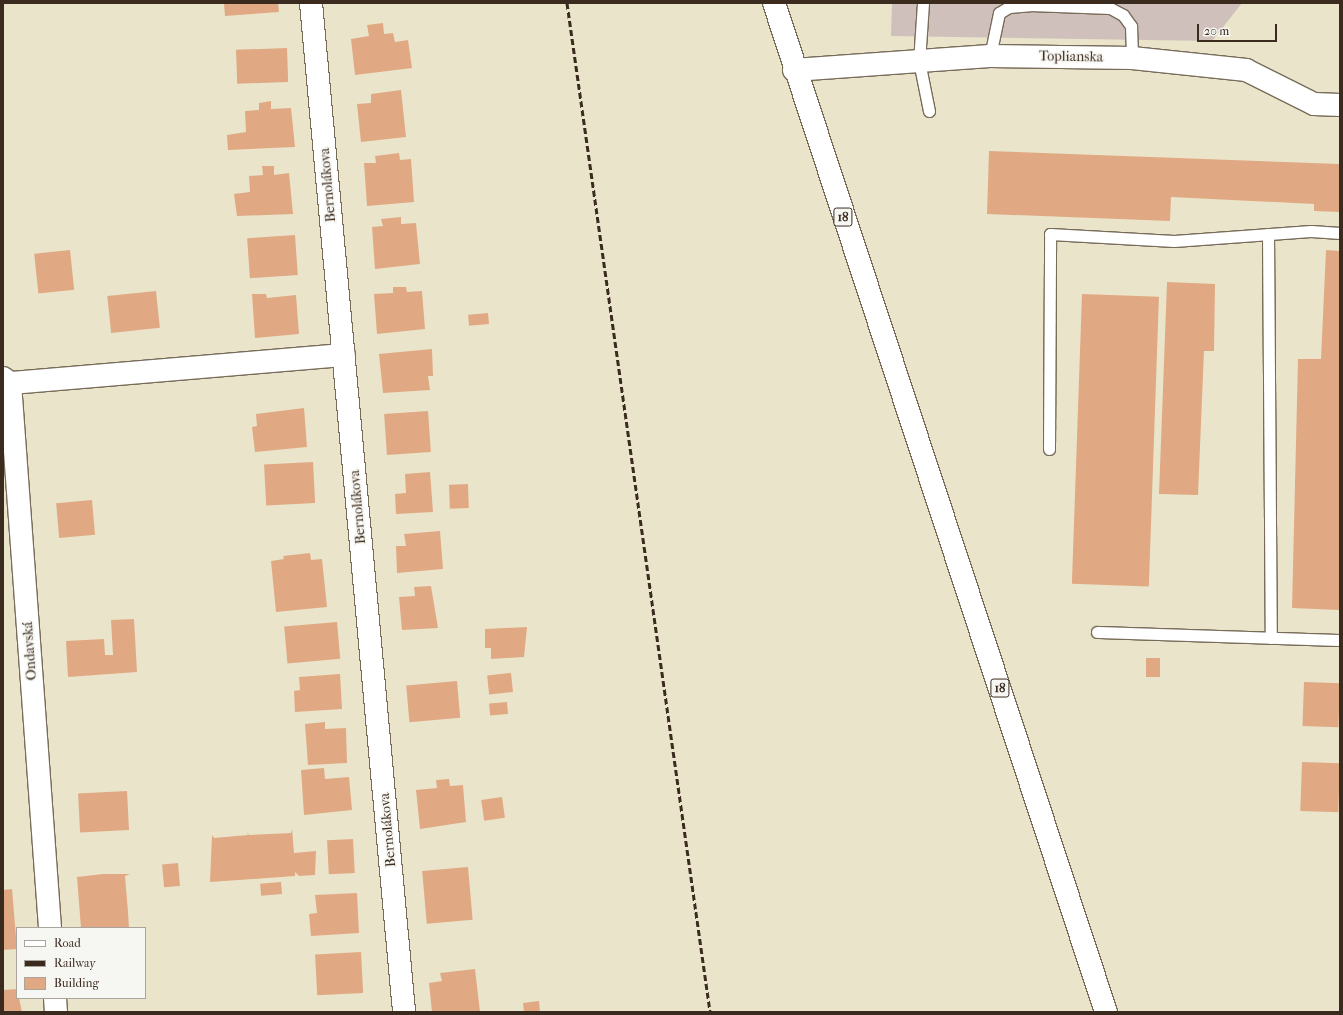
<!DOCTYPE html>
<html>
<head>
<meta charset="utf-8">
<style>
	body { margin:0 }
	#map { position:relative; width:1343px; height:1015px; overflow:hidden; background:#eae5ca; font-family:"IM FELL French Canon",serif }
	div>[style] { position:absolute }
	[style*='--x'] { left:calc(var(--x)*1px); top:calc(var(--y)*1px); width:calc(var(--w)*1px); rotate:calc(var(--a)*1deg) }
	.industrial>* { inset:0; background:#cfc0bb }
	.building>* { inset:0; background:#e0a984; transform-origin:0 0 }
	.roads { filter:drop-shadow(1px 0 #786b5a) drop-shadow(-1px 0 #786b5a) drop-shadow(0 1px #786b5a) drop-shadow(0 -1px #786b5a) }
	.service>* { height:11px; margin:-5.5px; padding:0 5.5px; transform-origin:5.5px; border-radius:5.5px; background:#fff }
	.minor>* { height:22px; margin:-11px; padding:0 11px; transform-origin:11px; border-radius:11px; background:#fff }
	.primary>* { height:22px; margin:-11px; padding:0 11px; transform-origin:11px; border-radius:11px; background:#fff }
	.rail>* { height:3px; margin-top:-1.5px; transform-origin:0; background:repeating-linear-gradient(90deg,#3b2a1e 0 6px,transparent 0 9px) }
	span { translate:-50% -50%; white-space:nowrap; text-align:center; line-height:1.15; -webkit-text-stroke:3.5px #f6f6f2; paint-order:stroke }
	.shield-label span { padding:1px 3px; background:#f6f6f2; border:1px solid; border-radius:3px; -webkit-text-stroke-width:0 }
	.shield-label { font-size:13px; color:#3b2a1e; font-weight:700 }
	.street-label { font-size:14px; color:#3b2a1e }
	.frame { position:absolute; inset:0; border:4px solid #3b2a1e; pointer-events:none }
	.legend { position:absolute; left:16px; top:927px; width:130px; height:72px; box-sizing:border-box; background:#f6f6f2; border:1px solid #aba49d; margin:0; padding:5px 7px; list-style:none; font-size:12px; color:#3b2a1e }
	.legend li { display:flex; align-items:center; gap:8px; height:20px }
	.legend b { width:20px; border:1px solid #aba49d }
	.scale { position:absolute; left:1197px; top:24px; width:80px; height:18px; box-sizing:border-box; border:2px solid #3b2a1e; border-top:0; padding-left:5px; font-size:12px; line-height:14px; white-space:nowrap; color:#3b2a1e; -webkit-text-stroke:3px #f6f6f2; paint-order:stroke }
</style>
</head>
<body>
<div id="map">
	<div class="industrial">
		<i style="clip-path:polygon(892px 3px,1242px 3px,1212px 41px,891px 36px)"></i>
	</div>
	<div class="building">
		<i style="clip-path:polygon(224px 3px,278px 3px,279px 12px,225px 16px)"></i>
		<i style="clip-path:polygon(383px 23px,384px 34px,393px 33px,395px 42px,408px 40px,412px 68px,355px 75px,351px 39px,369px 36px,367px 25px)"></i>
		<i style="left:287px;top:48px;width:34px;height:51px;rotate:88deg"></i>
		<i style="clip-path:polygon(401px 90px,406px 137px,361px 142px,357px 104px,371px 103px,371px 94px)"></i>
		<i style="clip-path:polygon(271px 101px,271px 109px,291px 108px,295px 147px,228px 150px,227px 135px,246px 132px,245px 111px,259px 110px,259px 103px)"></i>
		<i style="clip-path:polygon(989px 151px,1340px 164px,1340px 212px,1314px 211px,1314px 204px,1171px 197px,1170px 221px,987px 214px)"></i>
		<i style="clip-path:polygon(399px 153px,400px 160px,411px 159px,414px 202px,367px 206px,364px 163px,376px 163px,375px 156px)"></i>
		<i style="clip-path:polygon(262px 166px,274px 166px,274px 175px,289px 173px,293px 214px,237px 216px,234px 194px,250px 192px,249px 176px,263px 175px)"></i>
		<i style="clip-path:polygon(401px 217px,401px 224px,416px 223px,420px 264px,375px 269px,372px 227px,383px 226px,381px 219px)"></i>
		<i style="left:295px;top:235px;width:40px;height:48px;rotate:86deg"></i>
		<i style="left:70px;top:250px;width:40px;height:36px;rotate:84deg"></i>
		<i style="clip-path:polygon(1326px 250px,1340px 251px,1340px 610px,1292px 608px,1298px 359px,1321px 359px)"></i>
		<i style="clip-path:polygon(1167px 282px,1215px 284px,1214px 351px,1204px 351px,1198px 495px,1159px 494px)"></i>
		<i style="clip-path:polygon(393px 287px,406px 287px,407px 292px,422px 291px,425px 329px,377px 334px,374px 294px,393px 293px)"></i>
		<i style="left:156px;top:291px;width:37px;height:49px;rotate:84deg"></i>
		<i style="clip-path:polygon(252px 294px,266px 294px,267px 298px,296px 295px,299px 334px,255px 338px)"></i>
		<i style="left:1082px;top:294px;width:77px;height:290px;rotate:2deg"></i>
		<i style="left:488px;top:313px;width:11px;height:20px;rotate:85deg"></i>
		<i style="clip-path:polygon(432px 349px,433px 376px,428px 376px,430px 390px,383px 393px,379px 354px)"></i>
		<i style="clip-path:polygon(304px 408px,307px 447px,255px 452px,252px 427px,257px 426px,256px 414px)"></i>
		<i style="left:428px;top:411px;width:41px;height:44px;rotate:86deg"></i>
		<i style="left:313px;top:462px;width:41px;height:49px;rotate:87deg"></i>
		<i style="clip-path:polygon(430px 472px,433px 512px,396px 514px,395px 494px,406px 493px,405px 474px)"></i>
		<i style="left:468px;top:484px;width:24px;height:19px;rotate:88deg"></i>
		<i style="left:92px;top:500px;width:35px;height:36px;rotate:85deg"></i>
		<i style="clip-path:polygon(440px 531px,443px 569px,397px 573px,396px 546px,406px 546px,404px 534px)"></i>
		<i style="clip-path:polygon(310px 553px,311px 560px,322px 559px,327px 607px,276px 612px,271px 561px,284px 559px,283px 556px)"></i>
		<i style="clip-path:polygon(431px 586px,438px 628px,402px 630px,399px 597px,415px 596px,414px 587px)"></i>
		<i style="clip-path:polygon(134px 619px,137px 672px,68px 677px,66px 641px,104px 639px,105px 655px,113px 655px,111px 620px)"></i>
		<i style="left:337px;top:622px;width:37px;height:53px;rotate:85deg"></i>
		<i style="clip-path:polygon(527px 627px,524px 657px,491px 659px,491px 648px,485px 648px,485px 629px)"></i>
		<i style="left:1146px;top:658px;width:14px;height:19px"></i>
		<i style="left:511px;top:673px;width:19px;height:24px;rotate:84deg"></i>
		<i style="clip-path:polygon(340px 674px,342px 709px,295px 712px,294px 691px,300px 690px,299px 677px)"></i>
		<i style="left:457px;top:681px;width:37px;height:51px;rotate:85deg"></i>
		<i style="left:1304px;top:682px;width:36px;height:44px;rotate:2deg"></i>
		<i style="left:507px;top:702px;width:12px;height:18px;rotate:85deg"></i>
		<i style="clip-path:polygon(325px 722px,325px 729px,346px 728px,347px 763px,308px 765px,305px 724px)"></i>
		<i style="left:1302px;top:762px;width:38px;height:49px;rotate:2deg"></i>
		<i style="clip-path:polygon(324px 768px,325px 779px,349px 777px,352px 810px,304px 815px,301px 770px)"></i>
		<i style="clip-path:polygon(449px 779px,450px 786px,463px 785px,466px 822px,420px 829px,416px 790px,437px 788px,436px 780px)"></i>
		<i style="left:127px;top:791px;width:39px;height:49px;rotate:87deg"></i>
		<i style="left:502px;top:797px;width:21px;height:21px;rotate:82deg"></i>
		<i style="clip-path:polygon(292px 829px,294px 853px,316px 851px,315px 875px,299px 876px,295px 872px,295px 876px,210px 882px,212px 835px,214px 838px,248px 835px,247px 832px,249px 835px,291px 833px)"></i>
		<i style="left:353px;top:839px;width:34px;height:26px;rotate:87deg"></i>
		<i style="left:178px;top:863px;width:23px;height:16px;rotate:85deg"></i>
		<i style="left:468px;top:867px;width:53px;height:46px;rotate:85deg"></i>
		<i style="clip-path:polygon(103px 874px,130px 874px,125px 876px,128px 912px,132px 911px,128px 912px,129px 928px,81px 928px,77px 877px)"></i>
		<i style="left:281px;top:882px;width:12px;height:21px;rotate:85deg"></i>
		<i style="clip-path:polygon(12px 889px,17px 949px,3px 950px,3px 890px)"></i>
		<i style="clip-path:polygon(357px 893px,359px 933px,311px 936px,309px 914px,317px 913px,315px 895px)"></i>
		<i style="left:361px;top:952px;width:41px;height:46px;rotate:87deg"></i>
		<i style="clip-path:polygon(475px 969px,480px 1012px,432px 1012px,429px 983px,442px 981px,440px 973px)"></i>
		<i style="clip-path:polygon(17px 989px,22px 1012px,3px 1012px,3px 990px)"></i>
		<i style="clip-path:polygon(539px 1001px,540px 1012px,524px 1012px,523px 1003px)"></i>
	</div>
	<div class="roads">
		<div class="service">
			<i style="--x:923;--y:3;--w:58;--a:93.9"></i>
			<i style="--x:919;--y:61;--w:51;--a:78.7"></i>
			<i style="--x:990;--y:56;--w:44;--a:-78.2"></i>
			<i style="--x:999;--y:13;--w:12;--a:-31"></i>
			<i style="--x:1009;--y:7;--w:21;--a:-5"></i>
			<i style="--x:1030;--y:5;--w:80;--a:2.1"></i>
			<i style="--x:1110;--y:8;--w:15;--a:28"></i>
			<i style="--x:1123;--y:15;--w:14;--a:54"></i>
			<i style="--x:1131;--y:26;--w:32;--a:88"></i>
			<i style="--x:1268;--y:234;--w:404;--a:89.6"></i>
			<i style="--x:1049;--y:449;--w:215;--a:-89.7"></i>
			<i style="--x:1050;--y:234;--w:124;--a:3.2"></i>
			<i style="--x:1174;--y:241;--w:137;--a:-4.2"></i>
			<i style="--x:1311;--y:231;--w:29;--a:4"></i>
			<i style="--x:1097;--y:632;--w:243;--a:1.9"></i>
		</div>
		<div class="minor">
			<i style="--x:311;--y:3;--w:1013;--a:84.73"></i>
			<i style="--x:794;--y:70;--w:196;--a:-4.1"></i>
			<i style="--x:990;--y:56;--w:142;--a:0.8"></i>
			<i style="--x:1132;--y:58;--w:115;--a:6"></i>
			<i style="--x:1246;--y:70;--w:76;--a:26.6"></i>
			<i style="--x:1314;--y:104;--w:26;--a:2"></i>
			<i style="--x:3;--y:378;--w:9;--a:36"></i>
			<i style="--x:10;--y:383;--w:546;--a:85.8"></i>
			<i style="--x:10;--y:383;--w:335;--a:-4.8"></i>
			<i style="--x:55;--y:998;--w:14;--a:86"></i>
		</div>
		<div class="primary">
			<i style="--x:774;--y:3;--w:1062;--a:71.79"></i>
		</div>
	</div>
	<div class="rail">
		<i style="--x:567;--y:3;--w:1019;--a:81.93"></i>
	</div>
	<div class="shield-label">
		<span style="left:843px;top:217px">18</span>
		<span style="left:1000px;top:688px">18</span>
	</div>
	<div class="street-label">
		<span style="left:1071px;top:57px;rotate:1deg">Toplianska</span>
		<span style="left:328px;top:185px;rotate:-95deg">Bernolákova</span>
		<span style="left:358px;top:507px;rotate:-95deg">Bernolákova</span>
		<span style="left:30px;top:651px;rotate:-94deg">Ondavská</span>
		<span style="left:388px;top:830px;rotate:-95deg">Bernolákova</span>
	</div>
	<div class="frame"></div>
	<ul class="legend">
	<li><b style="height:5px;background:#fff"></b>Road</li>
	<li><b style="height:5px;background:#3b2a1e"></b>Railway</li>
	<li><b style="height:11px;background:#e0a984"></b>Building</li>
	</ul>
	<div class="scale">20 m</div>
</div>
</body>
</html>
